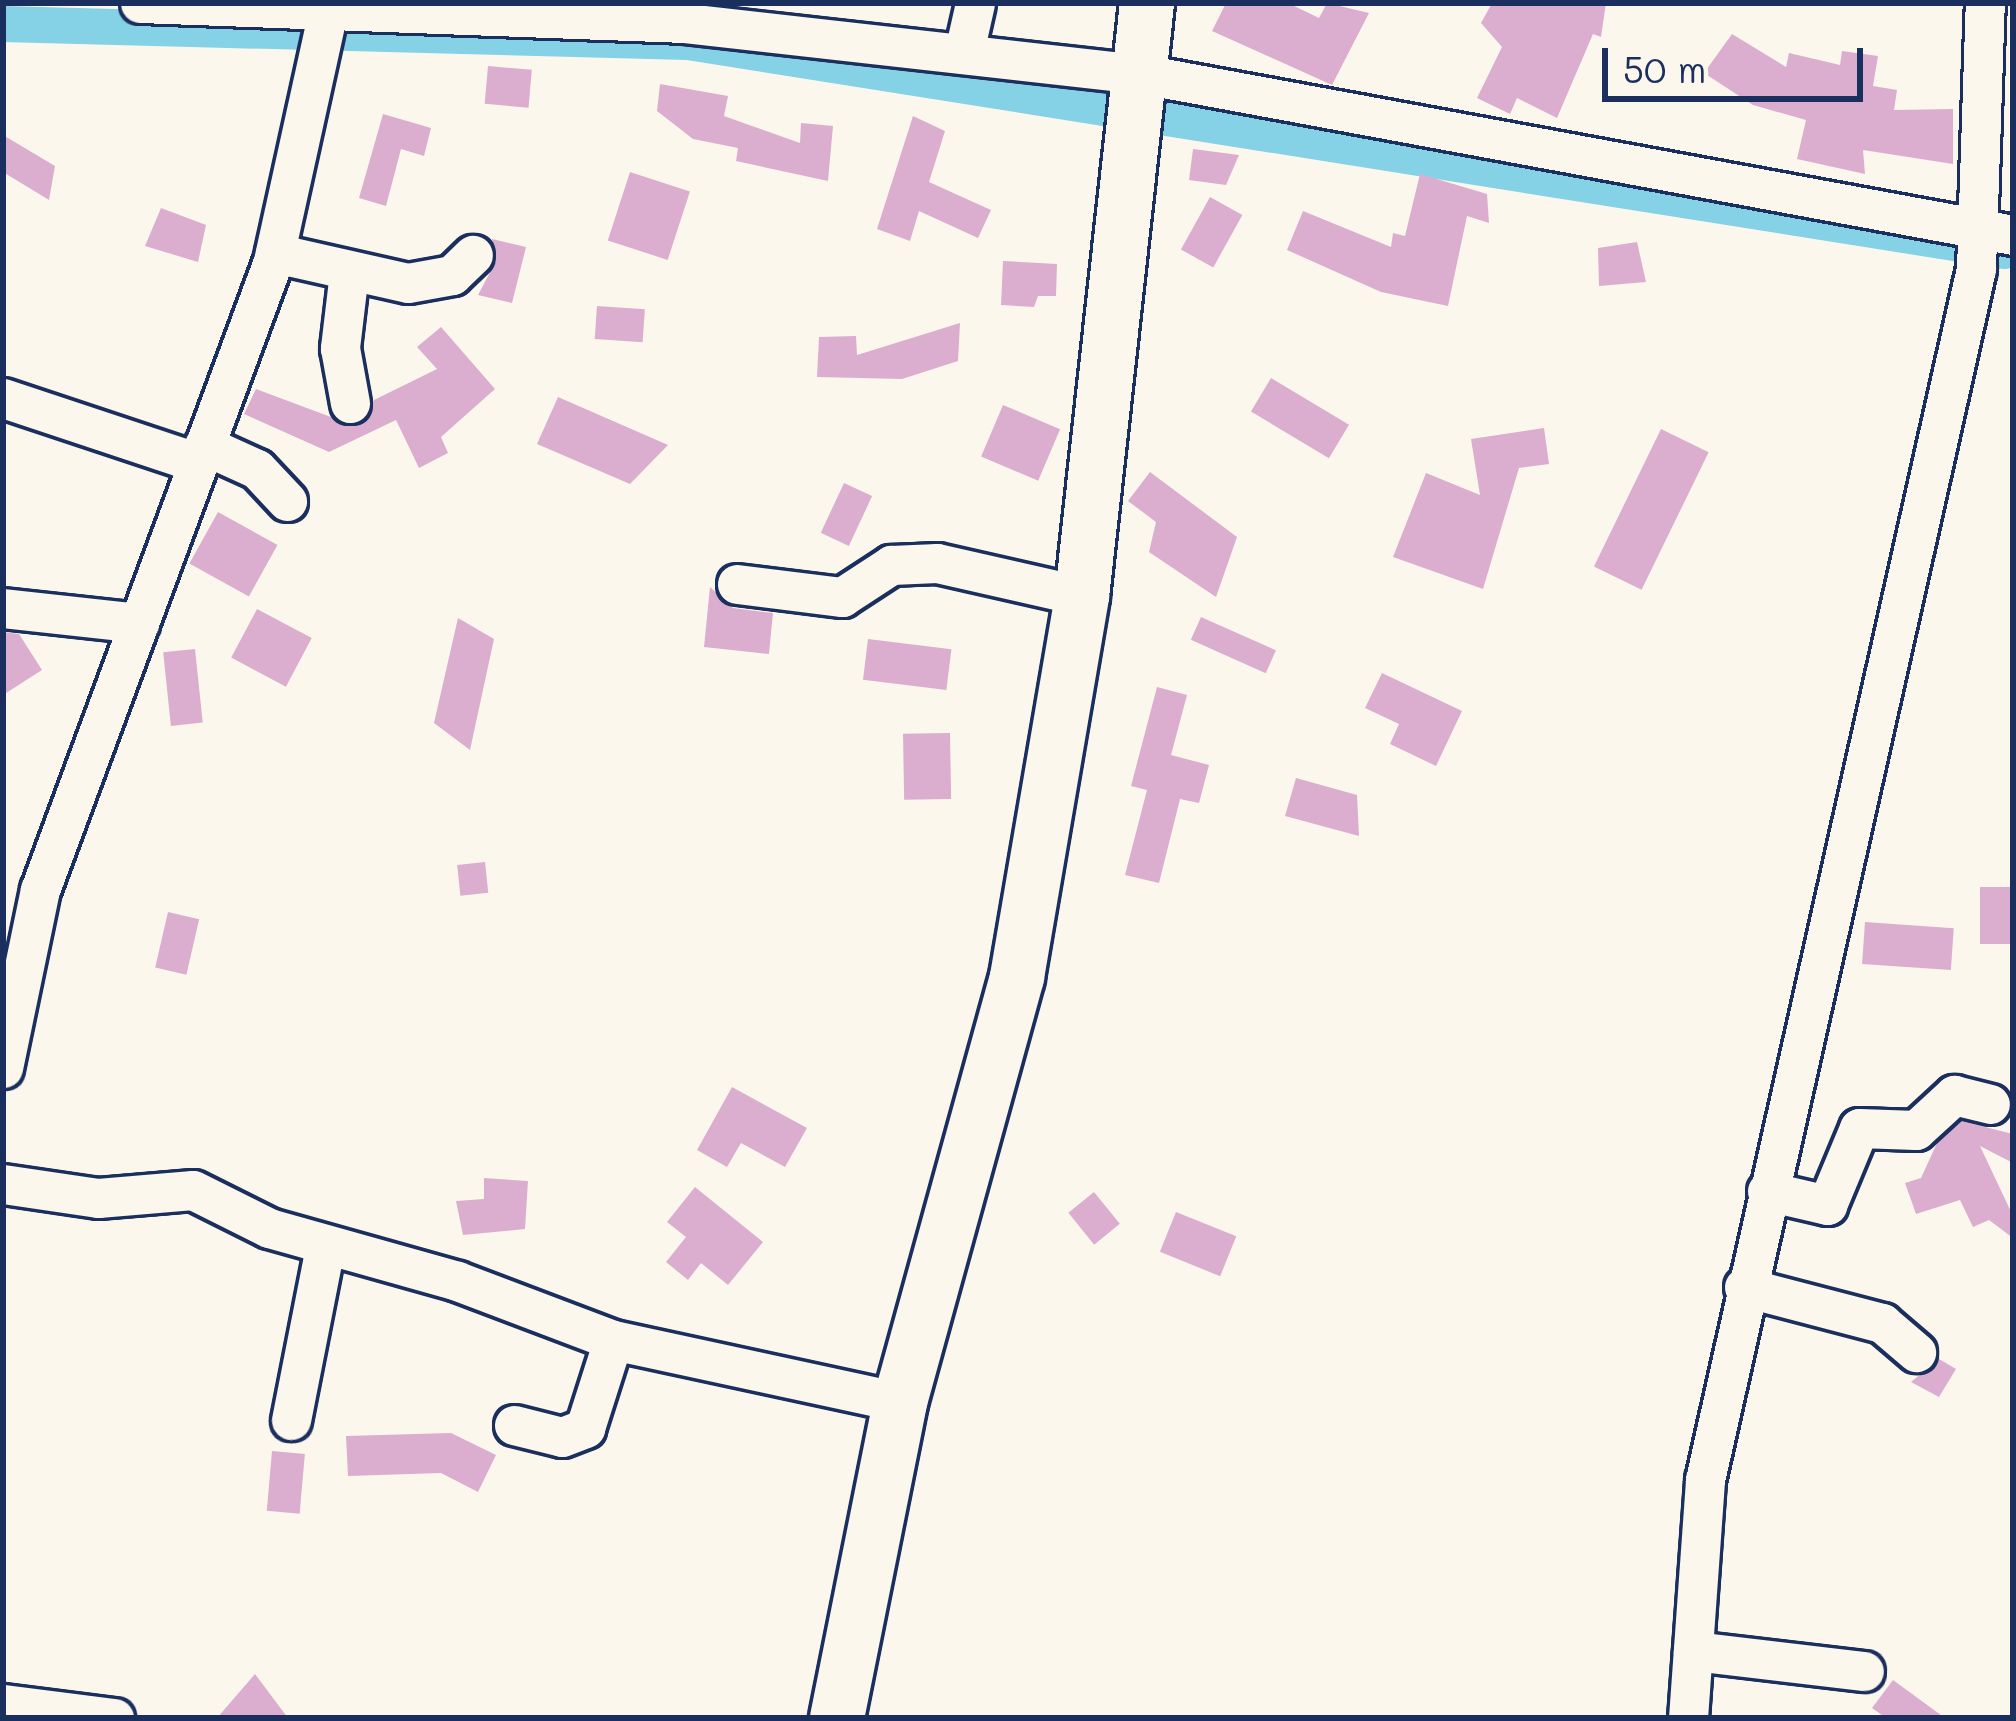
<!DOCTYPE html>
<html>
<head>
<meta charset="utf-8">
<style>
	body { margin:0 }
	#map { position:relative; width:2016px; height:1721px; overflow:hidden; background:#fbf7ec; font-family:Mali,sans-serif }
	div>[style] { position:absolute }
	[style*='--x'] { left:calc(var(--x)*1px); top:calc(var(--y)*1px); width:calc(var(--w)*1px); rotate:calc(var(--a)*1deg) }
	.canal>* { height:36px; margin:-18px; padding:0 18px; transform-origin:18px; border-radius:18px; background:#85d1e5 }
	.building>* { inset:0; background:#dbaed0; transform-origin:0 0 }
	.roads { filter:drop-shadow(3px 0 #1b2f5e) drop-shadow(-3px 0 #1b2f5e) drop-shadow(0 3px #1b2f5e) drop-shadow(0 -3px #1b2f5e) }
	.street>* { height:39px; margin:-19.5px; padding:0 19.5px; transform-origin:19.5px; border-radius:19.5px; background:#fbf7ec }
	.secondary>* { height:54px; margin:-27px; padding:0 27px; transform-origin:27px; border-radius:27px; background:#fbf7ec }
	span { translate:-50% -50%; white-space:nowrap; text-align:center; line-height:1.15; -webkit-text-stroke:12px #fbf7ec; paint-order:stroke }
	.frame { position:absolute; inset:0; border:6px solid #1b2f5e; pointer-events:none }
	.scale { position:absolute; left:1602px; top:48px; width:261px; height:54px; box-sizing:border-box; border:6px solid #1b2f5e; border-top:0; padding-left:15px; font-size:36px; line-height:42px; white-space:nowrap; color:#1b2f5e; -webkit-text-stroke:9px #fbf7ec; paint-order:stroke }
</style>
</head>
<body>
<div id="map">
	<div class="canal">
		<i style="--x:3;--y:24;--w:685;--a:1.51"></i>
		<i style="--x:688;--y:42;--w:1333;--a:9.02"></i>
	</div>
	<div class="building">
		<i style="clip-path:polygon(1226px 3px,1288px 3px,1319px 18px,1327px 3px,1369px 13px,1332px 85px,1212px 31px)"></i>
		<i style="clip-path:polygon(1492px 3px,1606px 3px,1601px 37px,1593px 34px,1557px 118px,1517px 98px,1510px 114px,1477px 98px,1502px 47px,1481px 23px)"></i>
		<i style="clip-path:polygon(1732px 34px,1786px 67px,1789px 53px,1840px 65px,1842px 51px,1878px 56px,1873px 86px,1897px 90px,1894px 110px,1953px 109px,1953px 164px,1863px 150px,1865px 174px,1797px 159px,1806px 120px,1753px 105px,1704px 73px)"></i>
		<i style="left:488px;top:66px;width:44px;height:38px;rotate:5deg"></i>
		<i style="clip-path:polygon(660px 84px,728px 96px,724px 116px,800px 143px,801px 123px,833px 126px,828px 181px,736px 161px,738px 148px,693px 139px,657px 111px)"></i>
		<i style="clip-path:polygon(383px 114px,431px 128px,424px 156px,401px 149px,386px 206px,359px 198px)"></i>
		<i style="clip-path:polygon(913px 116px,945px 131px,929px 182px,991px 210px,978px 238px,919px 211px,910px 241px,877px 229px)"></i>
		<i style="clip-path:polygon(3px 135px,55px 166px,49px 200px,3px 172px)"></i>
		<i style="clip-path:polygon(1193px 149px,1239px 155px,1226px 185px,1189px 180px)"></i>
		<i style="left:630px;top:172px;width:63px;height:72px;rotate:18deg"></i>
		<i style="clip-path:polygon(1420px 174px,1487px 194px,1489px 223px,1467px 216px,1448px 306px,1381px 292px,1287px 250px,1303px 211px,1391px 247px,1393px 233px,1405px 236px)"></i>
		<i style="left:1210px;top:197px;width:37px;height:60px;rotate:29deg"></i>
		<i style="clip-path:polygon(161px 208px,206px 225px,198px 262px,145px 246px)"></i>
		<i style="clip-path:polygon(492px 239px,526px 247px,512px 303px,478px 295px,496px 261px)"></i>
		<i style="clip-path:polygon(1637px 242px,1646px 282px,1599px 286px,1598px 248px)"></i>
		<i style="clip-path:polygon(1003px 261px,1057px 264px,1056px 296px,1038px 296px,1034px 307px,1001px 305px)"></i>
		<i style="left:597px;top:306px;width:48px;height:33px;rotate:4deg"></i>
		<i style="clip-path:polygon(960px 323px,958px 361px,902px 379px,817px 377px,819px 337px,856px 336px,857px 355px)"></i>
		<i style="clip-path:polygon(441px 327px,495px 389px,441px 437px,448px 453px,419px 468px,396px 420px,329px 452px,244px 414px,256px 389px,355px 426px,374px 400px,437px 369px,417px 347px)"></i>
		<i style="left:1271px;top:378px;width:91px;height:39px;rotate:31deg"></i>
		<i style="clip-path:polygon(558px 397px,668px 445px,630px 484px,537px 444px)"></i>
		<i style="left:1003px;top:405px;width:62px;height:56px;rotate:23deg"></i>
		<i style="clip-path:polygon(1544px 428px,1549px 464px,1519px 468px,1483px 589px,1393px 557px,1426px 473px,1480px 495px,1471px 439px)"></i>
		<i style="left:1661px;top:429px;width:53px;height:153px;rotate:26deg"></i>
		<i style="clip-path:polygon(1150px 472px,1237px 537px,1216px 597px,1149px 552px,1156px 522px,1128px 501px)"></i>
		<i style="left:844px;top:483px;width:31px;height:55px;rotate:25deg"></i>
		<i style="left:218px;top:512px;width:68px;height:59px;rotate:29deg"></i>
		<i style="clip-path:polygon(710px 587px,733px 608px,773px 613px,769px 654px,704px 647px)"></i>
		<i style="left:257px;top:609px;width:62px;height:55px;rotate:28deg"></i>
		<i style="left:1201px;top:617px;width:82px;height:25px;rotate:24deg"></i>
		<i style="clip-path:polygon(458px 618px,494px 639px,470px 750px,434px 723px)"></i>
		<i style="clip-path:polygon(3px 632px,19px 634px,42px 670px,3px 695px)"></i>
		<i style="left:868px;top:639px;width:84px;height:41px;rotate:7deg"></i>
		<i style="left:195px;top:649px;width:74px;height:32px;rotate:84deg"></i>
		<i style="clip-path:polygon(1382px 673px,1462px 711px,1436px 766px,1390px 744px,1399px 724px,1365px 708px)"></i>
		<i style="clip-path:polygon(1157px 687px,1187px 695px,1171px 755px,1209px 765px,1199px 803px,1180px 799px,1159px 883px,1125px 875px,1147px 790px,1131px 786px)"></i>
		<i style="left:950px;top:733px;width:66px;height:47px;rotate:89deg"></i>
		<i style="clip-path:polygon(1296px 778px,1357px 795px,1359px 836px,1285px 816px)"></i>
		<i style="left:485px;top:862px;width:31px;height:28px;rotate:84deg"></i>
		<i style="left:2013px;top:887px;width:57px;height:33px;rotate:90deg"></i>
		<i style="left:168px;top:912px;width:32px;height:57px;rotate:13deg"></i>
		<i style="left:1865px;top:922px;width:89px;height:42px;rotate:4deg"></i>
		<i style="clip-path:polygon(732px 1087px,807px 1128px,785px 1167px,741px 1143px,727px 1167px,697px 1150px)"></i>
		<i style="clip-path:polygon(1961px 1121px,2013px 1134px,2013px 1163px,1980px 1146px,2013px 1216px,2013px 1238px,1989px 1220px,1973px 1227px,1960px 1200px,1916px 1214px,1905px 1183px,1921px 1178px,1937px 1143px)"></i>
		<i style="clip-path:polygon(484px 1178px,528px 1181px,525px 1229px,463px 1235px,456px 1201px,484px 1199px)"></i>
		<i style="clip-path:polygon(695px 1187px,763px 1242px,728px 1285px,701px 1263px,688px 1280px,666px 1262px,686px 1237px,667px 1222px)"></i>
		<i style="left:1094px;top:1192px;width:41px;height:33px;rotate:51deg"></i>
		<i style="left:1176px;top:1212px;width:65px;height:43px;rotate:22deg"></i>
		<i style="clip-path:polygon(1939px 1359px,1956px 1369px,1939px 1397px,1911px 1382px)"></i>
		<i style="clip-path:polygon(451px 1433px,496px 1455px,478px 1492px,441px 1473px,348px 1476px,346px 1436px)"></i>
		<i style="left:272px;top:1451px;width:33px;height:60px;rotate:5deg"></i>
		<i style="clip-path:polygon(255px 1674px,288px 1718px,217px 1718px)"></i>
		<i style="clip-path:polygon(1893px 1680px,1945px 1718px,1886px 1718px,1872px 1708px)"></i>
	</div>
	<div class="roads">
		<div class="street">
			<i style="--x:140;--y:3;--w:545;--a:2.1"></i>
			<i style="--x:685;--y:23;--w:460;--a:6.4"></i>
			<i style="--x:1142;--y:74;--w:886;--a:10.47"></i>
			<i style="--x:964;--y:52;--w:50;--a:-77.3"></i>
			<i style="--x:275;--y:253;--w:136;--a:12.7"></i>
			<i style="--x:408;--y:283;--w:45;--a:-10.3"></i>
			<i style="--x:452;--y:275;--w:29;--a:-44"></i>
			<i style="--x:349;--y:272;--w:77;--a:96.8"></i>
			<i style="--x:340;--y:348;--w:56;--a:79.7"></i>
			<i style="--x:3;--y:398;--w:206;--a:18.4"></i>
			<i style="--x:204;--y:445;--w:58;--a:24.4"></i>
			<i style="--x:257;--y:469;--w:44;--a:46.8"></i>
			<i style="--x:737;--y:584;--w:106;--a:7.1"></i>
			<i style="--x:842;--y:597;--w:59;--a:-33.1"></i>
			<i style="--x:891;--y:565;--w:46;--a:-2.5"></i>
			<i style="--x:937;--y:563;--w:149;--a:12.8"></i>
			<i style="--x:3;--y:608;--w:137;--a:6.3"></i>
			<i style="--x:3;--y:1068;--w:182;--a:-78.3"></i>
			<i style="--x:40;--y:890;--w:671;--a:-69.67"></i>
			<i style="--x:273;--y:261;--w:257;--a:-77.6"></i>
			<i style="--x:3;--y:1184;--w:96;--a:8.4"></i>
			<i style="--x:98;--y:1198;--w:95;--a:-4.8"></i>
			<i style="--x:193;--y:1190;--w:85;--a:26.6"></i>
			<i style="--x:269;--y:1228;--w:195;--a:15.7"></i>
			<i style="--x:457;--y:1281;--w:167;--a:20.7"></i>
			<i style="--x:613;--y:1340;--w:294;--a:12.2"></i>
			<i style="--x:1767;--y:1191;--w:62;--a:13.1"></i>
			<i style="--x:1827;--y:1205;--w:83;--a:-67.4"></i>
			<i style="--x:1859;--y:1128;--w:57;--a:2"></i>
			<i style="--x:1916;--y:1130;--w:52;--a:-42.6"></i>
			<i style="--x:1954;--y:1095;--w:37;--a:14"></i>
			<i style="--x:1744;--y:1287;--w:143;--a:14.6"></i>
			<i style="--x:1882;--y:1323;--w:45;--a:40.5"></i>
			<i style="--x:291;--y:1420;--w:176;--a:-78.9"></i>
			<i style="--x:514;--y:1425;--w:49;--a:14"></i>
			<i style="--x:562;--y:1437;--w:25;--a:-21"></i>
			<i style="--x:585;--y:1428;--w:92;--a:-72.3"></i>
			<i style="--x:1693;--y:1651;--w:172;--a:6.7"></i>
			<i style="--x:3;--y:1704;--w:112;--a:7.2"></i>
			<i style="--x:1688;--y:1718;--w:239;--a:-85.9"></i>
			<i style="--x:1705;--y:1480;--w:1241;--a:-77.39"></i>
			<i style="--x:1976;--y:269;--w:266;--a:-88.1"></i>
		</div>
		<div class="secondary">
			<i style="--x:837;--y:1718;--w:322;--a:-78.7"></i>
			<i style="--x:900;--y:1402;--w:441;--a:-74.6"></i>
			<i style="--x:1017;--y:977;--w:387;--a:-80.3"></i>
			<i style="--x:1082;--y:596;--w:597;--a:-83.74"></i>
		</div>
	</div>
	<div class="frame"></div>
	<div class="scale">50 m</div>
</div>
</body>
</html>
